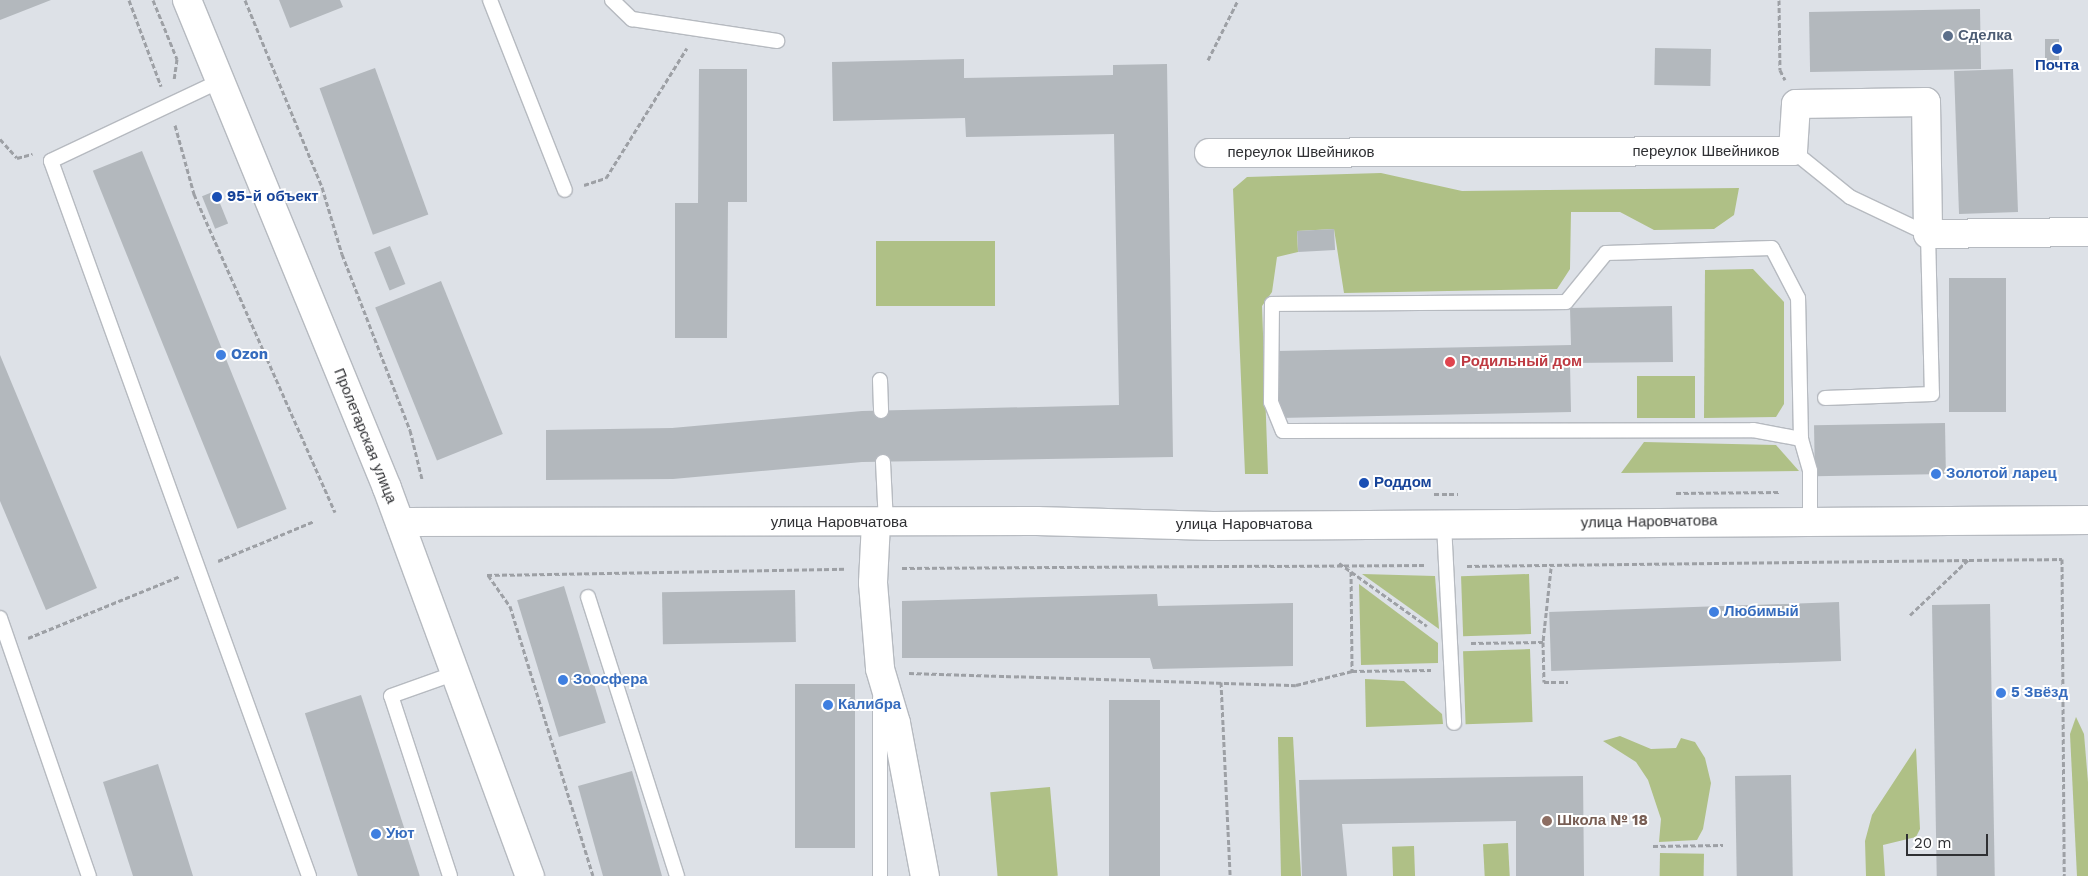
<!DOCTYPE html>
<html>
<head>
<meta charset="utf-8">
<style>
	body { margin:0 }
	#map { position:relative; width:2088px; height:876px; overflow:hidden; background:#dde1e7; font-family:"Work Sans",sans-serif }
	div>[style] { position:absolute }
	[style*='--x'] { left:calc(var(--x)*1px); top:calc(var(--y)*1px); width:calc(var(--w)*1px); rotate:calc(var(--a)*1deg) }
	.green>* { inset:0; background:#afc086; transform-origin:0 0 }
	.building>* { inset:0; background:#b3b8bd; transform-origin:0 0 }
	.path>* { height:3px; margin-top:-1.5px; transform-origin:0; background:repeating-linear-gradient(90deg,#9da0a5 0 5px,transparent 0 7.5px) }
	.roads { filter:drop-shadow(1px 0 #b6bac0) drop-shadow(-1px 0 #b6bac0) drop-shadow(0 1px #b6bac0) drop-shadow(0 -1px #b6bac0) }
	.service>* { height:14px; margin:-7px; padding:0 7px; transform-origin:7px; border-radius:7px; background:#fff }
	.minor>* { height:28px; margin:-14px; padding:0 14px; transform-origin:14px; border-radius:14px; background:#fff }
	.tertiary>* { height:28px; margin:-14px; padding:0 14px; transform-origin:14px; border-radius:14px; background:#fff }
	.dots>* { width:14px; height:14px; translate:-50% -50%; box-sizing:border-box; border:2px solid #fff; border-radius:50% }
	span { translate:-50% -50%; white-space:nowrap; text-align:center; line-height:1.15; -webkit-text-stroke:4px #fff; paint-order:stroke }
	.service-label { font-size:15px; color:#4e5e75; font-weight:700 }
	.left { translate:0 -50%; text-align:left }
	.transit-label { font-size:15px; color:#164399; font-weight:700 }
	.street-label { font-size:15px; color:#2f3033 }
	.shop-label { font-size:15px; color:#366cbe; font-weight:700 }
	.health-label { font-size:15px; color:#be3a42; font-weight:700 }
	.education-label { font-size:15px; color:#785e54; font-weight:700 }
	.scale { position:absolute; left:1906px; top:834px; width:82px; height:22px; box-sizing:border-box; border:2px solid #2f3033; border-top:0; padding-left:6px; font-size:15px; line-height:18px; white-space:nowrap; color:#2f3033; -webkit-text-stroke:4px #fff; paint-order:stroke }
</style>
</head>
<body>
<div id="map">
	<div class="green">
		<i style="clip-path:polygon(1381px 173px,1462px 191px,1739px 188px,1734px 215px,1714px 229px,1654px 230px,1620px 212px,1571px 212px,1570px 269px,1557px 289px,1344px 293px,1334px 229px,1297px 231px,1298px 252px,1277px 257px,1272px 292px,1262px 306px,1268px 474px,1245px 474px,1233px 189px,1247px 177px)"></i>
		<i style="left:876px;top:241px;width:119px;height:65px"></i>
		<i style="clip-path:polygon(1753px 269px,1784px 302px,1784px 404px,1776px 417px,1704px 418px,1705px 270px)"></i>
		<i style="left:1637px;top:376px;width:58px;height:42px"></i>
		<i style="clip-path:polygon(1644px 442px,1776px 445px,1799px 471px,1621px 473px)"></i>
		<i style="clip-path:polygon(1362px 574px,1435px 576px,1439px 629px)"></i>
		<i style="left:1529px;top:574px;width:60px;height:68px;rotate:88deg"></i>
		<i style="clip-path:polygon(1359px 584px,1438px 643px,1438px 663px,1361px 665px)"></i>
		<i style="left:1530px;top:649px;width:73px;height:67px;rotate:88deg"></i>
		<i style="clip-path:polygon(1365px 679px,1404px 681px,1442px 714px,1443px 724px,1366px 727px)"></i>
		<i style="clip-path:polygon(2076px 717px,2084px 734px,2088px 782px,2088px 876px,2077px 876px,2070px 734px)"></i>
		<i style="clip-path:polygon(1620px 736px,1651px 749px,1676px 748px,1681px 738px,1695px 742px,1705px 758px,1711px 783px,1703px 829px,1697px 840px,1659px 842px,1661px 819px,1648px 780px,1636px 762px,1603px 741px)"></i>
		<i style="clip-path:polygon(1278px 737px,1293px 737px,1301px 876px,1281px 876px)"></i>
		<i style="clip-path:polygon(1916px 748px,1920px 829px,1916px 837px,1883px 845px,1885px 876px,1866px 876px,1865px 841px,1872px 815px)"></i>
		<i style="left:1050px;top:787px;width:89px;height:60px;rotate:85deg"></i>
		<i style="left:1508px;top:843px;width:33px;height:25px;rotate:87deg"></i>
		<i style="left:1414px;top:846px;width:30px;height:22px;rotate:88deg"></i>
		<i style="left:1660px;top:853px;width:44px;height:23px;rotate:1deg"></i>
	</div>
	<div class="building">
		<i style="clip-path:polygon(0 0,51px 0,0 20px)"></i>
		<i style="clip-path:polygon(279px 0,340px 0,343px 7px,290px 28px)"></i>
		<i style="left:1980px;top:9px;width:60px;height:171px;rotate:89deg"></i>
		<i style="left:2045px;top:39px;width:14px;height:28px"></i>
		<i style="left:1655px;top:48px;width:56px;height:37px;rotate:1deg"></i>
		<i style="clip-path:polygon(964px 59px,964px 78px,1113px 75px,1113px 65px,1167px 64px,1173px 457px,862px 462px,673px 479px,546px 480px,546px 430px,672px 428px,862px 411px,1119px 405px,1114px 134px,966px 137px,965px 118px,833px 121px,832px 62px)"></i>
		<i style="left:375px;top:68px;width:156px;height:59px;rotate:70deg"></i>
		<i style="clip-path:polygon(699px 69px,747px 69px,747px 202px,728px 202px,727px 338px,675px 338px,675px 203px,698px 203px)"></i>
		<i style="left:2013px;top:69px;width:143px;height:59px;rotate:88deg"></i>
		<i style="left:142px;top:151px;width:386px;height:53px;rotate:68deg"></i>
		<i style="left:215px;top:191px;width:35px;height:14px;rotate:68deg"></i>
		<i style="left:1334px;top:229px;width:21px;height:37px;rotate:87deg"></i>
		<i style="left:390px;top:246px;width:41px;height:17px;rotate:68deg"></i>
		<i style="left:2006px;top:278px;width:134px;height:57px;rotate:90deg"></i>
		<i style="left:441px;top:281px;width:165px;height:71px;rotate:68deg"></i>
		<i style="clip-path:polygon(1672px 306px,1673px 362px,1570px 363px,1571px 412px,1279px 418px,1277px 351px,1571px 345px,1570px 308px)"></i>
		<i style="clip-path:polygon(0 355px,97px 588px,46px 610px,0 501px)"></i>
		<i style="left:1945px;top:423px;width:51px;height:131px;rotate:89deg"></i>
		<i style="left:564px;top:586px;width:143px;height:49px;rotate:73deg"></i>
		<i style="left:795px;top:590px;width:52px;height:133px;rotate:89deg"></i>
		<i style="clip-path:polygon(1157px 594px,1158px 606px,1293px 603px,1293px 666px,1153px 669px,1150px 658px,902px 658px,902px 601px)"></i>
		<i style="left:1839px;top:602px;width:59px;height:290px;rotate:88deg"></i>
		<i style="left:1990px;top:604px;width:272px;height:58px;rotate:89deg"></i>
		<i style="left:795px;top:684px;width:60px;height:164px"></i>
		<i style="left:361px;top:695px;width:190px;height:59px;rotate:72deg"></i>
		<i style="left:1109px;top:700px;width:51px;height:176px"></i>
		<i style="clip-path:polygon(158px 764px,193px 876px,133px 876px,103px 782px)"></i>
		<i style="clip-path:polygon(632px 771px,662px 876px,603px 876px,578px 786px)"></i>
		<i style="left:1791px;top:775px;width:101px;height:56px;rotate:89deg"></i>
		<i style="clip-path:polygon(1583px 776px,1584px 876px,1516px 876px,1516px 821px,1342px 824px,1347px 876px,1302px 876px,1299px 780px)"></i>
	</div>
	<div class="path">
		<i style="--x:129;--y:0;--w:92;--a:69.6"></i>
		<i style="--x:153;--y:0;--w:64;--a:67.9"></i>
		<i style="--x:177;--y:59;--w:21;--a:98"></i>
		<i style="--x:245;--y:0;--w:202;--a:67.6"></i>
		<i style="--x:322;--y:187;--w:70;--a:73.4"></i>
		<i style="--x:342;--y:254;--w:189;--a:68.9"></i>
		<i style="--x:410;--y:430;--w:50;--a:76.2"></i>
		<i style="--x:1779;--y:0;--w:70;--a:89.2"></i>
		<i style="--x:1780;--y:70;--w:11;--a:63"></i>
		<i style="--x:1208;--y:60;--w:67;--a:-63.4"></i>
		<i style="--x:175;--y:125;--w:72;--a:74.6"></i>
		<i style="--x:194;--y:194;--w:348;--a:66.1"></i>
		<i style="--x:0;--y:139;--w:25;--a:48"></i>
		<i style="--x:17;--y:158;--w:16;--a:-15"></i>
		<i style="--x:584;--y:185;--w:23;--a:-18"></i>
		<i style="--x:606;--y:178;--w:153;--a:-58.1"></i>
		<i style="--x:1676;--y:493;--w:104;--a:-0.6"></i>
		<i style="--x:1434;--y:494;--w:24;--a:0"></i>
		<i style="--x:218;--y:561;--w:104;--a:-22.6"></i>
		<i style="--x:1339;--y:563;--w:108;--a:35.6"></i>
		<i style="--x:1467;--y:566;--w:595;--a:-0.67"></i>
		<i style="--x:2062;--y:559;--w:317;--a:89.6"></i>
		<i style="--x:902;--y:568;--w:524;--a:-0.33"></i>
		<i style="--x:1551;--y:568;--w:74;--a:96.2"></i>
		<i style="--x:1543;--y:642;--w:40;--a:88.6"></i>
		<i style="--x:1544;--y:682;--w:24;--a:0"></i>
		<i style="--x:1351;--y:571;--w:100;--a:89.4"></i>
		<i style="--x:1352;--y:671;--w:79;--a:-0.7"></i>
		<i style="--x:487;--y:575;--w:359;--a:-1"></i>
		<i style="--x:488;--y:575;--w:38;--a:55"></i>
		<i style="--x:510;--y:606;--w:282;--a:72.9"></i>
		<i style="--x:1910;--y:615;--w:80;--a:-43.5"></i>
		<i style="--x:28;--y:638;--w:164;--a:-22.2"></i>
		<i style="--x:1471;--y:643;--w:72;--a:-0.8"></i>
		<i style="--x:909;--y:673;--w:387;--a:1.8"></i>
		<i style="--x:1296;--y:685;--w:58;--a:-14"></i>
		<i style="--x:1221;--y:682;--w:194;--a:87.3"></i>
		<i style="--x:1653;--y:846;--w:70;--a:-0.8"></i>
	</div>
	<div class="roads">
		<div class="service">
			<i style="--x:490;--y:0;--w:204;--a:68.5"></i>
			<i style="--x:612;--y:0;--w:28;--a:44"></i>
			<i style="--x:632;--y:19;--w:147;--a:8.6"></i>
			<i style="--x:220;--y:81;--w:187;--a:154.7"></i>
			<i style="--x:51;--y:161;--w:760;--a:70.16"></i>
			<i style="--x:1793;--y:151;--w:73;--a:38.9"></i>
			<i style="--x:1850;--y:197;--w:86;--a:25.4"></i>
			<i style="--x:1928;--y:234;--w:160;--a:88.6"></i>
			<i style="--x:1932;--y:394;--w:107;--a:177.9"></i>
			<i style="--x:880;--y:380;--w:31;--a:88"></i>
			<i style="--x:1801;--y:439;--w:141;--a:-91.2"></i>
			<i style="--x:1798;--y:298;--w:56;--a:-117.5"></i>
			<i style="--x:1772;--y:248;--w:166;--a:178.3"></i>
			<i style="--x:1606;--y:253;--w:63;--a:129.2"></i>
			<i style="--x:1566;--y:302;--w:294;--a:179.6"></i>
			<i style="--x:1272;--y:304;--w:98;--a:90.6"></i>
			<i style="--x:1271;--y:402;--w:31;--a:68"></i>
			<i style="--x:1283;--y:431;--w:470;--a:-0.1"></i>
			<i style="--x:1753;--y:430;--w:49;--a:10.6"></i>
			<i style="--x:1801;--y:439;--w:33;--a:74"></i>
			<i style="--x:1810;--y:471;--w:47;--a:90"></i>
			<i style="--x:883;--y:462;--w:61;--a:87.2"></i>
			<i style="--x:1444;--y:524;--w:199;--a:87.1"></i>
			<i style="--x:588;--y:597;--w:293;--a:72.3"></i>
			<i style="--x:0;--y:618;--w:273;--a:71"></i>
			<i style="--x:880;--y:698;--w:178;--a:90"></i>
			<i style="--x:450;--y:876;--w:189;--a:-108.1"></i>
			<i style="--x:391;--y:696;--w:69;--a:-19.5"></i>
		</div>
		<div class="minor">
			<i style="--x:1209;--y:153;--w:584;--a:-0.2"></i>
			<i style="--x:1793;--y:151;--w:47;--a:-86.3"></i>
			<i style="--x:1796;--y:104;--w:130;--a:-0.9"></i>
			<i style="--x:1926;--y:102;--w:132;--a:89.1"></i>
			<i style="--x:1928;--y:234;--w:160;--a:-0.7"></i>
			<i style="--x:400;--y:522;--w:637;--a:-0.09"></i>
			<i style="--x:1037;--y:521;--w:176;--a:1.6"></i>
			<i style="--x:1213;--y:526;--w:875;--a:-0.39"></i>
			<i style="--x:876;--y:523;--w:60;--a:92.9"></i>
			<i style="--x:873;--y:583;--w:86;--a:85.3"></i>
			<i style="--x:880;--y:669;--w:56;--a:73.5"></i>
			<i style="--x:896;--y:723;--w:156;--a:79.3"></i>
		</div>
		<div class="tertiary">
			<i style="--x:187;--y:0;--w:527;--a:67.71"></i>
			<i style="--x:387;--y:488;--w:414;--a:69.8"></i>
		</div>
	</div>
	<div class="dots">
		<i style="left:1948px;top:36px;background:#5c6f8a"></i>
		<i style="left:2057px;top:49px;background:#1a4fb4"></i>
		<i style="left:217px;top:197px;background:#1a4fb4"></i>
		<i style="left:221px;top:355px;background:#3f7fe0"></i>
		<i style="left:1450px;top:362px;background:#e0444e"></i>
		<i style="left:1936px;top:474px;background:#3f7fe0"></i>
		<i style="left:1364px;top:483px;background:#1a4fb4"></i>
		<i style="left:1714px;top:612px;background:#3f7fe0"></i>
		<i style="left:563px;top:680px;background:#3f7fe0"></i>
		<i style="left:2001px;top:693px;background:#3f7fe0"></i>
		<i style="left:828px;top:705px;background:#3f7fe0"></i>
		<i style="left:1547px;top:821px;background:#8d6e63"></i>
		<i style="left:376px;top:834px;background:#3f7fe0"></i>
	</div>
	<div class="service-label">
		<span class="left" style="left:1958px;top:36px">Сделка</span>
	</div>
	<div class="transit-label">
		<span style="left:2057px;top:66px">Почта</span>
		<span class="left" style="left:227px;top:197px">95-й объект</span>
		<span class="left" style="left:1374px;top:483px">Роддом</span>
	</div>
	<div class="street-label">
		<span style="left:1706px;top:152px">переулок Швейников</span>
		<span style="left:1301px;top:153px">переулок Швейников</span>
		<span style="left:365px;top:436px;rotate:68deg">Пролетарская улица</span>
		<span style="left:1649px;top:522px;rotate:-1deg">улица Наровчатова</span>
		<span style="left:839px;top:523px">улица Наровчатова</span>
		<span style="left:1244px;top:525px">улица Наровчатова</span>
	</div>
	<div class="shop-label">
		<span class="left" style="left:231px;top:355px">Ozon</span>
		<span class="left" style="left:1946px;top:474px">Золотой ларец</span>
		<span class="left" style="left:1724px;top:612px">Любимый</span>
		<span class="left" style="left:573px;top:680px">Зоосфера</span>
		<span class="left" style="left:2011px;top:693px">5 Звёзд</span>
		<span class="left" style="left:838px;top:705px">Калибра</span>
		<span class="left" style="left:386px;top:834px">Уют</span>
	</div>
	<div class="health-label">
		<span class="left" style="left:1461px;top:362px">Родильный дом</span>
	</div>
	<div class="education-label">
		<span class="left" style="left:1557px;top:821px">Школа № 18</span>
	</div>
	<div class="scale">20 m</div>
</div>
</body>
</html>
